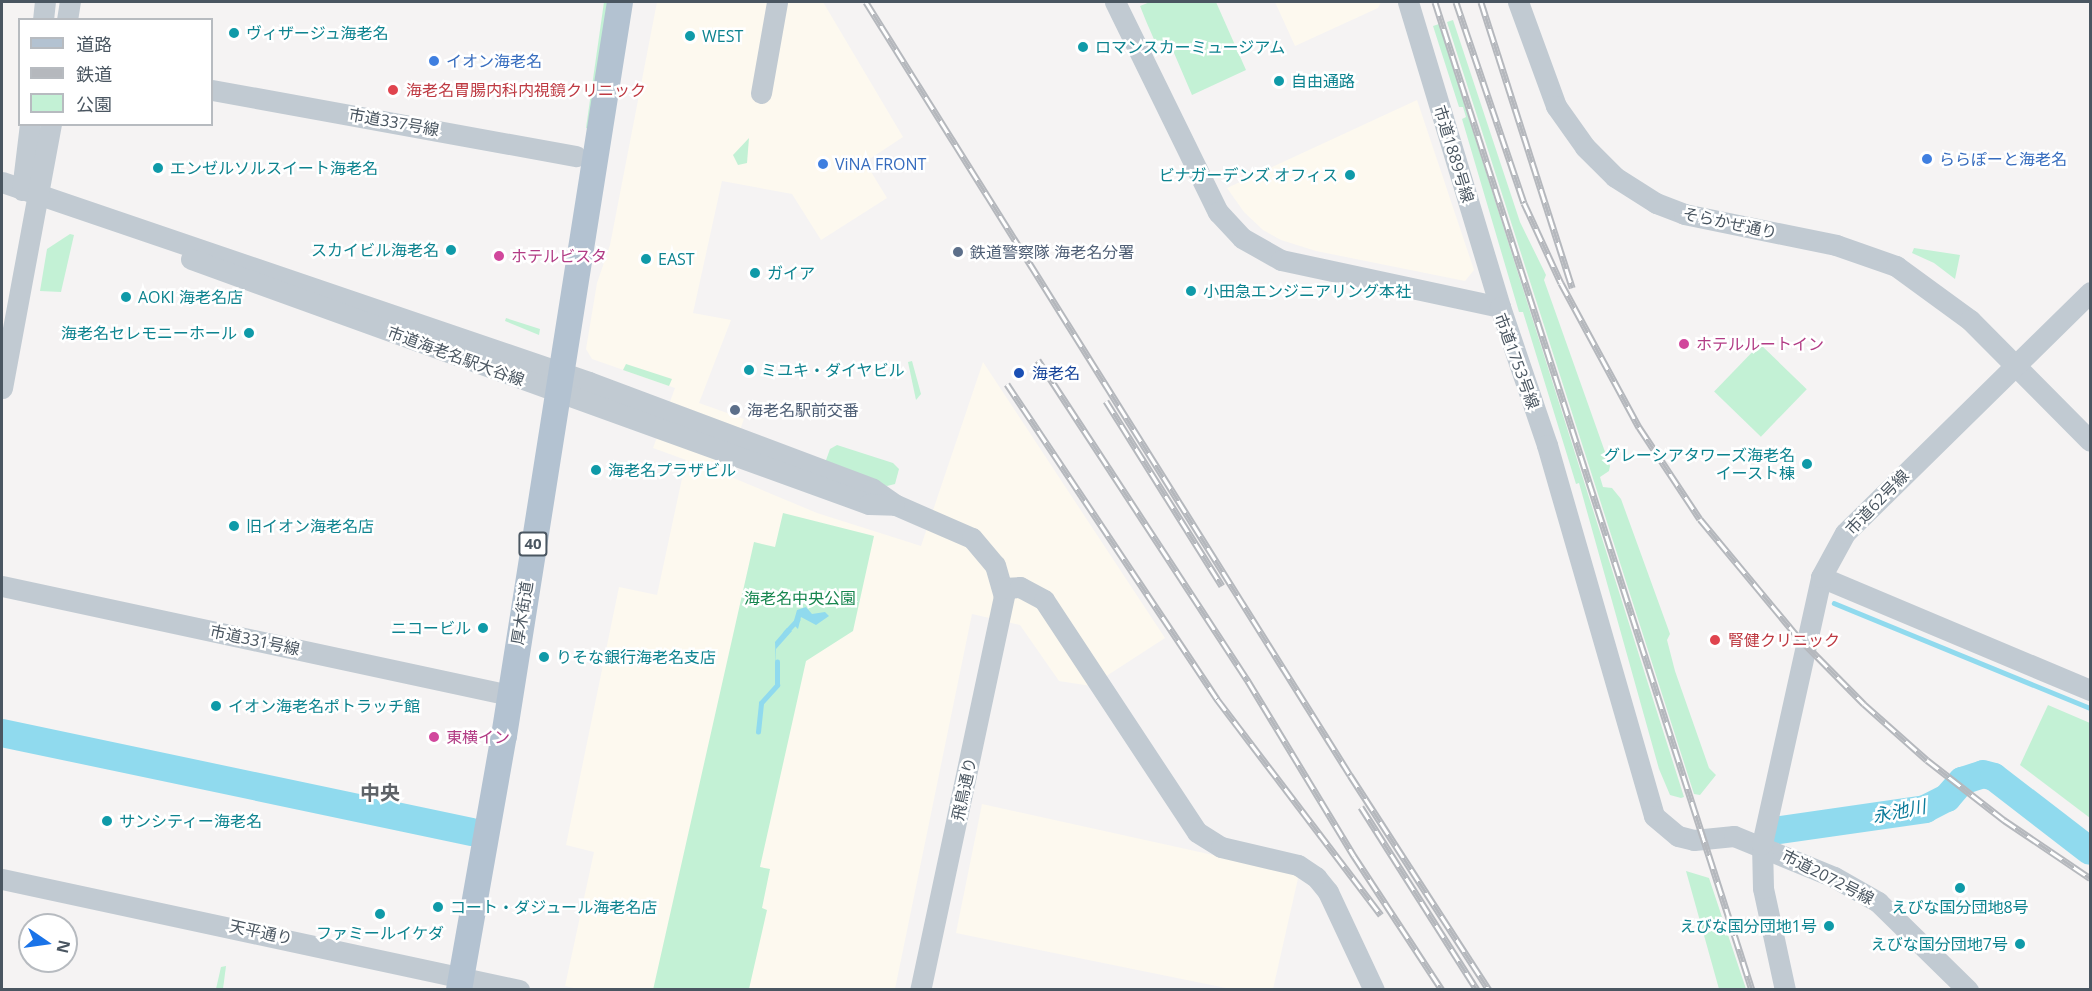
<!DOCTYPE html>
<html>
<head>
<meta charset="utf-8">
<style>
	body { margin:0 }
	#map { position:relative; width:2092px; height:991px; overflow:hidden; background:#f5f3f3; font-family:"Open Sans","Noto Sans JP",sans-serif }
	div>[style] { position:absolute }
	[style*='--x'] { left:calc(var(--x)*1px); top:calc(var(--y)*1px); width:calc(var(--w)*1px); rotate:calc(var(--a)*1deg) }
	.commercial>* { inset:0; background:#fdf9ef }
	.green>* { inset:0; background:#c3f1d5; transform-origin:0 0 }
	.water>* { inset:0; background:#90daee }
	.stream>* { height:4.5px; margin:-2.25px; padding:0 2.25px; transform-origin:2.25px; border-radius:2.25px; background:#90daee }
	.river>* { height:28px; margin:-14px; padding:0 14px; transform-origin:14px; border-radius:14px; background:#90daee }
	.minor>* { height:21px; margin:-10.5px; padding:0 10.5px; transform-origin:10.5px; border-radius:10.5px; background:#c1cad2 }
	.major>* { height:26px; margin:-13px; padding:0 13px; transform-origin:13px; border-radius:13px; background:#b3c2d1 }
	.rail>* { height:7px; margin-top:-3.5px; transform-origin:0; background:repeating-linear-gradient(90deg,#fff 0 14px,#b5b8bd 0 28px); box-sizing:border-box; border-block:2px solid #b5b8bd }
	.dots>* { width:16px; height:16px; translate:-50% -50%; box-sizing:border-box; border:3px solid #fff; border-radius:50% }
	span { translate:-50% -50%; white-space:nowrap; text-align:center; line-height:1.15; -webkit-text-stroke:5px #fff; paint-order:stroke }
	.shield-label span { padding:2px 4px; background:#fff; border:2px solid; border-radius:4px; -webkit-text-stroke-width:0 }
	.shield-label { font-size:15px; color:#4a5661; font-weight:700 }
	.culture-label { font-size:16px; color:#0d838f }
	.left { translate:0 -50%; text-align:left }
	.right { translate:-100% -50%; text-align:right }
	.shop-label { font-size:16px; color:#366cbe }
	.health-label { font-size:16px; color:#be3a42 }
	.street-label { font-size:16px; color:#4a5661 }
	.service-label { font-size:16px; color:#4e5e75 }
	.hotel-label { font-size:16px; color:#b23c85 }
	.transit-label { font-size:16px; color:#164399 }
	.park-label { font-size:16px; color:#17864f }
	.water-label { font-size:18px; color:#0c7c9b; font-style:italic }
	.quarter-label { font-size:20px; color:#5f6368; font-weight:700 }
	.frame { position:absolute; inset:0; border:3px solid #4a5661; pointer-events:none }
	.legend { position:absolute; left:18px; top:18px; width:195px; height:108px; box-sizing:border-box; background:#fff; border:2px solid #b7bbc0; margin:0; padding:8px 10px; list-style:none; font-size:18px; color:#4a5661 }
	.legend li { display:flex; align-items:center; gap:12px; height:30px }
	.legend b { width:30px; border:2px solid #b7bbc0 }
	.north { position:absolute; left:18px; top:913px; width:60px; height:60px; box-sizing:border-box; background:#fff; border:2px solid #b7bbc0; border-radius:50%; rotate:103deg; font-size:16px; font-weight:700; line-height:24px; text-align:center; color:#4a5661 }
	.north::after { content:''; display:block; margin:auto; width:21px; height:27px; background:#1a73e8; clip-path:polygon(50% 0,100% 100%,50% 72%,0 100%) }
</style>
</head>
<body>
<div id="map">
	<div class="commercial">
		<i style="clip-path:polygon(657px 2px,823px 2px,903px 137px,865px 162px,887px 198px,821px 240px,792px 194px,722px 181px,693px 313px,731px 320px,699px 403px,744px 419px,724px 474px,817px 513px,921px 546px,983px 362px,1165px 638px,1091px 686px,1059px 681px,1020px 625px,972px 614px,895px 989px,582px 990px,565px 986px,594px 852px,566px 845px,619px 587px,657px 595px,686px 460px,653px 448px,675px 388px,592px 359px,586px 349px,597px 283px,610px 245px)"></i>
		<i style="clip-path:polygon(1275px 2px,1381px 2px,1378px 8px,1295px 46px)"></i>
		<i style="clip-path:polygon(1417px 100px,1474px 270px,1465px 281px,1316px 251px,1281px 240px,1263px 230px,1244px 212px,1227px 188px)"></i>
		<i style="clip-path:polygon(982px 804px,1299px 874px,1273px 989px,1231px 989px,956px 933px)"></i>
	</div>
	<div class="green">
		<i style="clip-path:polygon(604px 2px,609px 2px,589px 129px,586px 128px)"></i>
		<i style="clip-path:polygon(1150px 2px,1216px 2px,1246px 70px,1192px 95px,1168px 39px,1156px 44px,1146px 21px,1140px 6px)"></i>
		<i style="clip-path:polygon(1453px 20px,1520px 222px,1546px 275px,1544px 280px,1610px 466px,1609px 471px,1600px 477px,1603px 487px,1612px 488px,1621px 499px,1670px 634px,1667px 640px,1675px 671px,1709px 768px,1716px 775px,1700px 795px,1694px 794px,1447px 22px)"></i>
		<i style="clip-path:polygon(1439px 24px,1684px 797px,1681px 798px,1670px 795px,1659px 769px,1579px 483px,1576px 484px,1523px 312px,1519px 312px,1462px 119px,1466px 117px,1463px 107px,1459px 107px,1433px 26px)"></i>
		<i style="clip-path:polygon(749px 138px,747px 163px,738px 165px,733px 155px)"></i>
		<i style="clip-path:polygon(70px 234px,74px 235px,61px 292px,40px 291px,47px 249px)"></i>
		<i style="clip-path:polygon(1914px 248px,1960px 255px,1955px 279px,1934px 263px,1912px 253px)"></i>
		<i style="clip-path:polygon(506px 318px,540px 329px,539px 335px,505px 321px)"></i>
		<i style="left:1760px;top:344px;width:65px;height:66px;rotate:44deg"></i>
		<i style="clip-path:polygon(912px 361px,921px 394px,916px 400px,908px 362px)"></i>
		<i style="clip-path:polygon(626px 364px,672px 379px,669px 386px,623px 370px)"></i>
		<i style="clip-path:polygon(837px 445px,893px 463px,899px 469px,895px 484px,887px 486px,825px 463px,830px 449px)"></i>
		<i style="clip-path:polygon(783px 513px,874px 536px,853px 631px,806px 661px,760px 867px,770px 869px,762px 908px,767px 910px,749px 989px,653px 990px,754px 542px,775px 547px)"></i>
		<i style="clip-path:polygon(2048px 705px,2090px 723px,2090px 818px,2020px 765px)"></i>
		<i style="clip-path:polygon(1686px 871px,1709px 878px,1746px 989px,1719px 989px)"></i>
		<i style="clip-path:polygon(226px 966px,223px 989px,216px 989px,221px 967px)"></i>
	</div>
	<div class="water">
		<i style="clip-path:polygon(806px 607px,812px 614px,825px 612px,829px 616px,816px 625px,801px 617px,798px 629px,793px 624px,797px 610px)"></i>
		<i style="clip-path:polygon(787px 628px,792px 631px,776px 649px,776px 667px,775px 642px)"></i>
	</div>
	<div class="stream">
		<i style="--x:1834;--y:603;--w:277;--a:22.3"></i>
		<i style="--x:785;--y:633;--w:18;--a:-47"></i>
		<i style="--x:758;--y:732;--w:29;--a:-84"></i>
		<i style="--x:761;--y:703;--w:24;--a:-48"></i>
		<i style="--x:777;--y:685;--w:23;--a:-90"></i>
	</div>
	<div class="river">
		<i style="--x:2;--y:733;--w:480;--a:11.9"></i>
		<i style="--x:1780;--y:830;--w:147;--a:-8.2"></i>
		<i style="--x:1925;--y:809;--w:25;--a:-27"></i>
		<i style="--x:1947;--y:798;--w:23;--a:-49"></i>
		<i style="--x:1962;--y:781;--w:22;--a:-18"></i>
		<i style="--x:1983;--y:774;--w:11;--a:15"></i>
		<i style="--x:1994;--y:777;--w:121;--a:37.6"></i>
	</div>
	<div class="minor">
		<i style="--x:1115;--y:2;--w:234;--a:63.9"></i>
		<i style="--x:1218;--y:212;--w:35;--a:47"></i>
		<i style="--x:1242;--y:238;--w:45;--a:29.4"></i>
		<i style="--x:1281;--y:260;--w:224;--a:12.1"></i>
		<i style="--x:1408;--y:2;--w:319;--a:73.2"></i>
		<i style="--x:1500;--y:307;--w:146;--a:71.2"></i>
		<i style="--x:1547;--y:445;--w:386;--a:73.9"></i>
		<i style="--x:1654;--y:816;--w:31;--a:40"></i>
		<i style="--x:1678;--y:836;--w:16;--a:14"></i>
		<i style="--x:1694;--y:840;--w:40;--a:-5.7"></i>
		<i style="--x:1734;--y:836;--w:108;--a:22.3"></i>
		<i style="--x:1834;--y:877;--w:51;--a:29.6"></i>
		<i style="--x:1878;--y:902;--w:126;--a:44.4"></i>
		<i style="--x:1518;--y:2;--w:111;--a:69.9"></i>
		<i style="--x:1556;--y:106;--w:50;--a:54.7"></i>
		<i style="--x:1585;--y:147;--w:42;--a:45"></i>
		<i style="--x:1615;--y:177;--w:49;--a:32.4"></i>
		<i style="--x:1656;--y:203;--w:30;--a:21"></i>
		<i style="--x:1684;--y:214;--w:155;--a:11.5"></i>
		<i style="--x:1836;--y:245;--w:64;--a:19.3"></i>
		<i style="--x:1896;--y:266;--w:92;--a:36.1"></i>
		<i style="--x:1970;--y:320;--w:170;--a:45.2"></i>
		<i style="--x:43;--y:20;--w:18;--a:-84"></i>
		<i style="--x:67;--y:20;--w:18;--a:-81"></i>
		<i style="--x:212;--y:90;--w:370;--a:10.3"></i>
		<i style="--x:761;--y:93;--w:92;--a:-80"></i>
		<i style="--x:2;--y:182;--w:620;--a:18.81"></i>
		<i style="--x:589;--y:382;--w:303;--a:20.6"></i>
		<i style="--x:873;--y:489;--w:28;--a:35"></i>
		<i style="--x:896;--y:505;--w:83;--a:23.5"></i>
		<i style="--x:972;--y:538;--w:35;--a:50"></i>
		<i style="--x:995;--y:565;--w:32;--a:74"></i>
		<i style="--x:1004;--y:596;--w:403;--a:102"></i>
		<i style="--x:22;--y:190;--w:66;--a:-83.1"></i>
		<i style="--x:191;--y:259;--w:721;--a:19.87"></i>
		<i style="--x:869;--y:504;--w:25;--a:2"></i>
		<i style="--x:2;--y:388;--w:269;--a:-79.5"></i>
		<i style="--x:1821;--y:577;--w:292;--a:22.8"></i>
		<i style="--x:2;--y:586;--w:519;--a:12.13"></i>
		<i style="--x:1003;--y:588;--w:17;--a:-3"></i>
		<i style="--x:1020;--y:587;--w:27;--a:28"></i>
		<i style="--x:1044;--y:600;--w:278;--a:56.6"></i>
		<i style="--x:1197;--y:832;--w:28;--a:32"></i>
		<i style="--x:1221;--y:847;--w:79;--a:13.2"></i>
		<i style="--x:1298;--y:865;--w:22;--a:34"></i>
		<i style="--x:1316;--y:877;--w:19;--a:51"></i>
		<i style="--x:1328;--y:892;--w:108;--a:64.9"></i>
		<i style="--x:2;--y:879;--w:529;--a:12.12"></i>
		<i style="--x:1785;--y:990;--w:104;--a:-102.2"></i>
		<i style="--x:1763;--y:888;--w:44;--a:-91.3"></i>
		<i style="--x:1762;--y:844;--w:273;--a:-77.5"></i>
		<i style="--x:1821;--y:577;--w:50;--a:-61.4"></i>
		<i style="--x:1845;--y:533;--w:344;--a:-44.5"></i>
	</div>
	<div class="major">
		<i style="--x:459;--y:990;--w:258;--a:-80"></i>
		<i style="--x:504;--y:736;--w:743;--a:-81.02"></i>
	</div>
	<div class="rail">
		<i style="--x:866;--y:2;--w:912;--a:57.95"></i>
		<i style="--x:1350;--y:775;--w:256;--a:57.1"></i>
		<i style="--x:1435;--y:2;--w:1038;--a:72.21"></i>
		<i style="--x:1456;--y:2;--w:212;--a:71.3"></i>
		<i style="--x:1524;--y:203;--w:88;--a:65.2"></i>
		<i style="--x:1561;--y:283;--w:164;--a:61.6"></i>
		<i style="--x:1639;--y:427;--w:110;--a:56.5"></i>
		<i style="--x:1700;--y:519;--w:153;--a:50.3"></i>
		<i style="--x:1798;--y:637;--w:94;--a:45.4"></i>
		<i style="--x:1864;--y:704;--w:84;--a:41.6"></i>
		<i style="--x:1927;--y:760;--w:98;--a:37.9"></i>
		<i style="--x:2004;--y:820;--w:104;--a:34"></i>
		<i style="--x:1481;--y:2;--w:300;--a:72.3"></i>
		<i style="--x:1038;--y:360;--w:384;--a:56.8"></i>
		<i style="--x:1248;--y:681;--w:205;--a:58.8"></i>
		<i style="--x:1354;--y:856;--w:160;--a:56.7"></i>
		<i style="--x:1007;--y:384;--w:379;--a:56.3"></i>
		<i style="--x:1217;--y:699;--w:271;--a:52.8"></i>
		<i style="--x:1106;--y:401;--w:218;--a:57.9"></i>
		<i style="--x:1361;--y:807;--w:217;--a:57.6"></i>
	</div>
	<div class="dots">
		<i style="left:234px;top:33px;background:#0f9aa8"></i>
		<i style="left:690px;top:36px;background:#0f9aa8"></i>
		<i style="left:1083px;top:47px;background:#0f9aa8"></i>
		<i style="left:434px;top:61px;background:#3f7fe0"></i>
		<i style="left:1279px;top:81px;background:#0f9aa8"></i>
		<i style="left:393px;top:90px;background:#e0444e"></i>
		<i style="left:1927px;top:159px;background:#3f7fe0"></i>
		<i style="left:823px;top:164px;background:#3f7fe0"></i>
		<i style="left:158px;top:168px;background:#0f9aa8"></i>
		<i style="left:1350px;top:175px;background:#0f9aa8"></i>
		<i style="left:451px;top:250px;background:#0f9aa8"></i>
		<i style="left:958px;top:252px;background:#5c6f8a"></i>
		<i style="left:499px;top:256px;background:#d1479c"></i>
		<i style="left:646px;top:259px;background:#0f9aa8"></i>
		<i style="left:755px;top:273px;background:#0f9aa8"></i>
		<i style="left:1191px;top:291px;background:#0f9aa8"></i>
		<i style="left:126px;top:297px;background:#0f9aa8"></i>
		<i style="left:249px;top:333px;background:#0f9aa8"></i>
		<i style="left:1684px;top:344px;background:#d1479c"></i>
		<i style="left:749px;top:370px;background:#0f9aa8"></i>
		<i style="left:1019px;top:373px;background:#1a4fb4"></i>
		<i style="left:735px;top:410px;background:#5c6f8a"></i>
		<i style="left:1807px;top:464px;background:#0f9aa8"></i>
		<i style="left:596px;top:470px;background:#0f9aa8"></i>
		<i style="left:234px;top:526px;background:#0f9aa8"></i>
		<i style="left:483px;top:628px;background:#0f9aa8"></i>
		<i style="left:1715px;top:640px;background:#e0444e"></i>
		<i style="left:544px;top:657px;background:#0f9aa8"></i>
		<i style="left:216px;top:706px;background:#0f9aa8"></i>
		<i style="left:434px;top:737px;background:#d1479c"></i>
		<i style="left:107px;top:821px;background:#0f9aa8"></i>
		<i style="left:1960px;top:888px;background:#0f9aa8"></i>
		<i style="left:438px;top:907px;background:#0f9aa8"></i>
		<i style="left:380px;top:914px;background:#0f9aa8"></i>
		<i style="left:1829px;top:926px;background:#0f9aa8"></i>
		<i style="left:2020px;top:944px;background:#0f9aa8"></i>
	</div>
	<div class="shield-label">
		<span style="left:533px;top:544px">40</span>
	</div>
	<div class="culture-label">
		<span class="left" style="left:246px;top:33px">ヴィザージュ海老名</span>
		<span class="left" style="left:702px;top:36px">WEST</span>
		<span class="left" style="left:1095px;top:47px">ロマンスカーミュージアム</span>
		<span class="left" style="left:1291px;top:81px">自由通路</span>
		<span class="left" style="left:170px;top:168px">エンゼルソルスイート海老名</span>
		<span class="right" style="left:1338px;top:175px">ビナガーデンズ オフィス</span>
		<span class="right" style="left:439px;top:250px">スカイビル海老名</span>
		<span class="left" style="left:658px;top:259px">EAST</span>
		<span class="left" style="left:767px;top:273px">ガイア</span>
		<span class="left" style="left:1203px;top:291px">小田急エンジニアリング本社</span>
		<span class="left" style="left:138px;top:297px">AOKI 海老名店</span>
		<span class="right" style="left:237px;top:333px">海老名セレモニーホール</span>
		<span class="left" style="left:761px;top:370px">ミユキ・ダイヤビル</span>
		<span class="right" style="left:1795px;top:464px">グレーシアタワーズ海老名<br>イースト棟</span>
		<span class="left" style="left:608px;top:470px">海老名プラザビル</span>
		<span class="left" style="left:246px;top:526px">旧イオン海老名店</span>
		<span class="right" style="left:471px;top:628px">ニコービル</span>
		<span class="left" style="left:556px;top:657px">りそな銀行海老名支店</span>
		<span class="left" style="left:228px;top:706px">イオン海老名ポトラッチ館</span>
		<span class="left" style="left:119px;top:821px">サンシティー海老名</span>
		<span class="left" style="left:450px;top:907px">コート・ダジュール海老名店</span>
		<span style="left:1960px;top:907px">えびな国分団地8号</span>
		<span class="right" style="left:1817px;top:926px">えびな国分団地1号</span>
		<span style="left:380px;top:933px">ファミールイケダ</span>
		<span class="right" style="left:2008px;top:944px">えびな国分団地7号</span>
	</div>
	<div class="shop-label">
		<span class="left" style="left:446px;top:61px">イオン海老名</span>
		<span class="left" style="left:1939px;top:159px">ららぽーと海老名</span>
		<span class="left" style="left:835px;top:164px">ViNA FRONT</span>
	</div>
	<div class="health-label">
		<span class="left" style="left:406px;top:90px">海老名胃腸内科内視鏡クリニック</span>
		<span class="left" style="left:1728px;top:640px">腎健クリニック</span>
	</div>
	<div class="street-label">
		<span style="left:394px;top:122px;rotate:10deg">市道337号線</span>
		<span style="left:1454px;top:154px;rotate:73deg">市道1889号線</span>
		<span style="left:1730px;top:223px;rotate:12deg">そらかぜ通り</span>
		<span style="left:456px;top:356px;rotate:20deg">市道海老名駅大谷線</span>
		<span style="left:1517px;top:361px;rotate:70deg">市道1753号線</span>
		<span style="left:1877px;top:502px;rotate:-46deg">市道62号線</span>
		<span style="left:522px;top:613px;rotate:-81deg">厚木街道</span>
		<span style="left:255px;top:640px;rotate:12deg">市道331号線</span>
		<span style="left:964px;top:789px;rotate:-78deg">飛鳥通り</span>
		<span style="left:1828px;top:877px;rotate:27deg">市道2072号線</span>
		<span style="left:261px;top:932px;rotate:12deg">天平通り</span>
	</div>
	<div class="service-label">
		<span class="left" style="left:970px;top:252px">鉄道警察隊 海老名分署</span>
		<span class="left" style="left:747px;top:410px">海老名駅前交番</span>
	</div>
	<div class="hotel-label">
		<span class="left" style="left:511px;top:256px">ホテルビスタ</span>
		<span class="left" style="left:1696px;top:344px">ホテルルートイン</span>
		<span class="left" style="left:446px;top:737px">東横イン</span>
	</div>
	<div class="transit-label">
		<span class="left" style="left:1032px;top:373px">海老名</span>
	</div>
	<div class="park-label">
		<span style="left:800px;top:598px">海老名中央公園</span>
	</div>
	<div class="water-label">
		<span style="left:1899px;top:811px;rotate:-11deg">永池川</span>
	</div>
	<div class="quarter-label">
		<span style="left:380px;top:792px">中央</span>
	</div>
	<div class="frame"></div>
	<ul class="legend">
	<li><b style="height:8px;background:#b3c2d1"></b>道路</li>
	<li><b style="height:8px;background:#b5b8bd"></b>鉄道</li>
	<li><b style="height:16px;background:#c3f1d5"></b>公園</li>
	</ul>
	<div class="north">N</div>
</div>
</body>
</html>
